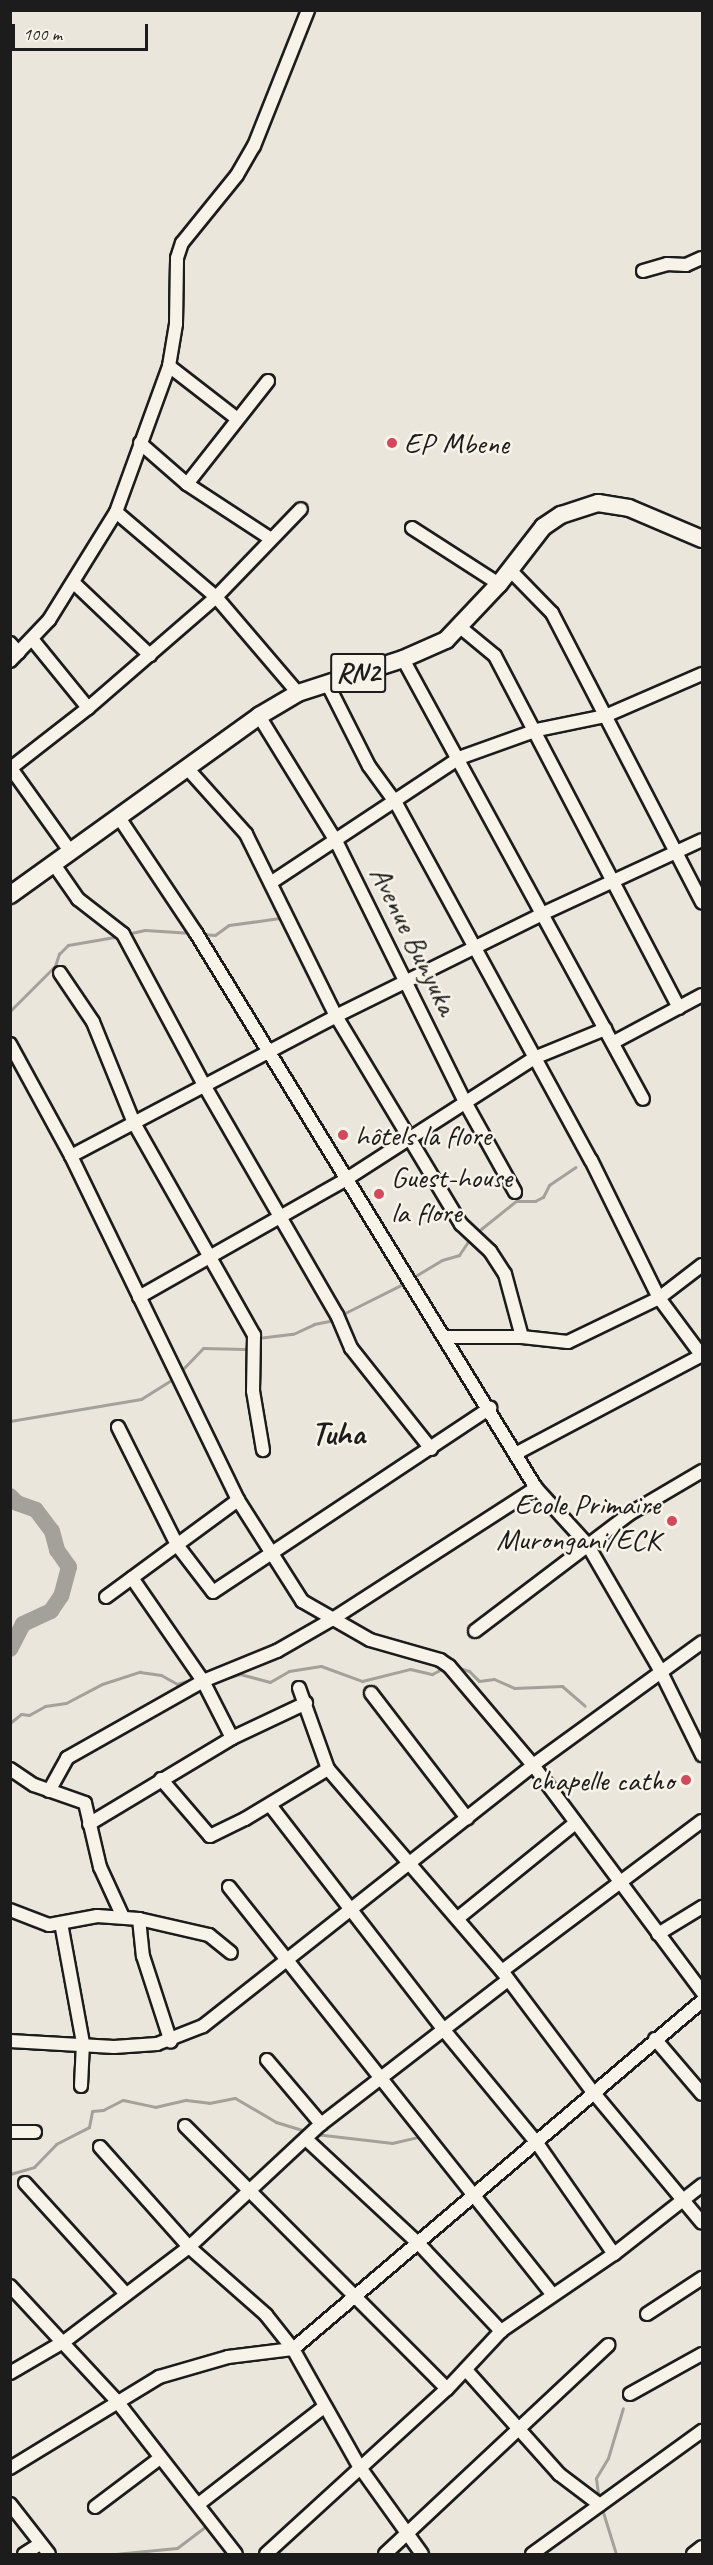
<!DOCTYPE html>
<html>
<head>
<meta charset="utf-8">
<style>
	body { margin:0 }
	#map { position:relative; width:713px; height:2565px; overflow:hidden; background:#eae6dc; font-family:Caveat,sans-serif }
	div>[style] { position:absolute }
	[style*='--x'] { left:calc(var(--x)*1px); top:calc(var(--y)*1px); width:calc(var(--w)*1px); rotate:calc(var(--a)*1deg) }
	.stream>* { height:3px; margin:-1.5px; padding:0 1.5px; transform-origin:1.5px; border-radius:1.5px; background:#a3a19a }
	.river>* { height:16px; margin:-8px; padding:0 8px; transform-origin:8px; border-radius:8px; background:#a3a19a }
	.roads { filter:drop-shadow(2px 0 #1c1c1c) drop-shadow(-2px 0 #1c1c1c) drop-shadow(0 2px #1c1c1c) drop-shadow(0 -2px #1c1c1c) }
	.minor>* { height:12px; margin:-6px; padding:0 6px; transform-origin:6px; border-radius:6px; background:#f7f3e8 }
	.highway>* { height:16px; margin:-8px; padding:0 8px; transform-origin:8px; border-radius:8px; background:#f7f3e8 }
	.dots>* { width:16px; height:16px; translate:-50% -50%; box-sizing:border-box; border:3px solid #f7f3e8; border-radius:50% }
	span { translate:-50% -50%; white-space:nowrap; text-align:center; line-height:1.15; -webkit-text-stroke:5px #f7f3e8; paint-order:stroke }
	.shield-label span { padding:2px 4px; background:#f7f3e8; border:2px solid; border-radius:4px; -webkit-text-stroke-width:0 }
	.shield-label { font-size:28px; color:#1c1c1c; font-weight:700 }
	.poi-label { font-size:30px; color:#1c1c1c }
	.left { translate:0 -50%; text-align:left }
	.right { translate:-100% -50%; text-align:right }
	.street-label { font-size:30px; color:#1c1c1c }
	.quarter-label { font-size:33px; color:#1c1c1c; font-weight:700 }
	.frame { position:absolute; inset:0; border:12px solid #1c1c1c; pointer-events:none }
	.scale { position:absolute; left:12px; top:24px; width:136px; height:27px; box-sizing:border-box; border:3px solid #1c1c1c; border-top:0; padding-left:8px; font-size:18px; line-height:21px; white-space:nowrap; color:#1c1c1c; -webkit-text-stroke:4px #f7f3e8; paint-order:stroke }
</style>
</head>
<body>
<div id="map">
	<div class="stream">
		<i style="--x:127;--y:934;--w:18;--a:-13"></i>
		<i style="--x:145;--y:930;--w:47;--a:3.7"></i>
		<i style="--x:201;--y:934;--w:14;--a:4"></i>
		<i style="--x:215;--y:935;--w:17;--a:-36"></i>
		<i style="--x:229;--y:925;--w:51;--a:-7.8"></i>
		<i style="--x:10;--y:1011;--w:64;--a:-45"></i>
		<i style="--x:55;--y:966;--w:13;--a:-72"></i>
		<i style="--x:59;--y:954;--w:13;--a:-45"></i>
		<i style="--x:68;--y:945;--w:53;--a:-9.8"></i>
		<i style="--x:476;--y:1233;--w:51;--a:-38.7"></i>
		<i style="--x:516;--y:1201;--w:19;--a:0"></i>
		<i style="--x:535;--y:1201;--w:9;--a:-27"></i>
		<i style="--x:543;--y:1197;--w:13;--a:-63"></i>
		<i style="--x:549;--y:1185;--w:32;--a:-34"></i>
		<i style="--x:412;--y:1278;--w:35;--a:-31"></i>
		<i style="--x:442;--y:1260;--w:18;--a:-16"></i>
		<i style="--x:459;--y:1255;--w:22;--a:-56"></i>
		<i style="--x:343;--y:1317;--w:4;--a:-63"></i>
		<i style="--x:345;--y:1313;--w:69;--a:-26.6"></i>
		<i style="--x:258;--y:1338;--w:35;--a:-7"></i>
		<i style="--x:293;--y:1334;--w:23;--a:-25"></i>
		<i style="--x:314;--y:1324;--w:21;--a:-11"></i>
		<i style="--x:180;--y:1372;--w:33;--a:-46"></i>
		<i style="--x:203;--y:1348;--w:42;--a:1.4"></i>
		<i style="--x:245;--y:1349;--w:7;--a:-45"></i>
		<i style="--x:10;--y:1421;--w:133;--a:-9.5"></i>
		<i style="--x:141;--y:1399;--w:41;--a:-32.2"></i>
		<i style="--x:452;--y:1666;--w:18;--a:16"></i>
		<i style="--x:469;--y:1671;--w:14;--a:45"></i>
		<i style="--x:479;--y:1681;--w:15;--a:-8"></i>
		<i style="--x:494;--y:1679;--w:22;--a:24"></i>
		<i style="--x:514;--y:1688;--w:48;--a:-2.4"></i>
		<i style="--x:562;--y:1686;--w:30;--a:41"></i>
		<i style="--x:223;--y:1679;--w:18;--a:-16"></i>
		<i style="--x:240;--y:1674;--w:31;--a:15"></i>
		<i style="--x:270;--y:1682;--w:22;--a:-30"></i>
		<i style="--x:289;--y:1671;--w:32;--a:-9"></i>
		<i style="--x:321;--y:1666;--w:44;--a:20.1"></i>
		<i style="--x:362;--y:1681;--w:49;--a:-14"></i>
		<i style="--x:410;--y:1669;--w:23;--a:13"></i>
		<i style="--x:432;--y:1674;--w:16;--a:-27"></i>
		<i style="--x:10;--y:1723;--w:14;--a:-39"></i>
		<i style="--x:21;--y:1714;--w:8;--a:7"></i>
		<i style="--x:29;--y:1715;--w:18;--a:-29"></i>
		<i style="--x:45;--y:1706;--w:21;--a:-8"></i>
		<i style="--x:66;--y:1703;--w:41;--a:-27.8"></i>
		<i style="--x:102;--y:1684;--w:40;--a:-18"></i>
		<i style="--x:140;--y:1672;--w:21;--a:8"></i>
		<i style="--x:161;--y:1675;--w:18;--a:29"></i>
		<i style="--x:177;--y:1684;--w:21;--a:-17"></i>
		<i style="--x:315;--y:2134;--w:78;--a:6.7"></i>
		<i style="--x:392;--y:2143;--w:26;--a:-13"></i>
		<i style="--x:10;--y:2174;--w:25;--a:-16"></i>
		<i style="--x:34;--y:2167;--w:32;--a:-46"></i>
		<i style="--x:56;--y:2144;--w:37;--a:-27"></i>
		<i style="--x:89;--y:2127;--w:16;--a:-79"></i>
		<i style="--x:92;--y:2111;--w:11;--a:-5"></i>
		<i style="--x:103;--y:2110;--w:22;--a:-27"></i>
		<i style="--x:123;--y:2100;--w:33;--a:12"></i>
		<i style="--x:155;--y:2107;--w:32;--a:-13"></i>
		<i style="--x:186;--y:2100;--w:23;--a:7"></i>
		<i style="--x:209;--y:2103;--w:26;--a:-11"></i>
		<i style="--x:235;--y:2098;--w:48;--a:30.3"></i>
		<i style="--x:276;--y:2122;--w:34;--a:17"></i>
		<i style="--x:599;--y:2500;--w:22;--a:-98"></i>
		<i style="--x:596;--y:2478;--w:23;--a:-59"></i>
		<i style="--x:608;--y:2458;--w:52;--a:-73.3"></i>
		<i style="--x:602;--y:2509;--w:47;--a:72.7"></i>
		<i style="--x:115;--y:2554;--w:62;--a:-5.5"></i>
		<i style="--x:177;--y:2548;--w:34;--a:-37"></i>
	</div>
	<div class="river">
		<i style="--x:10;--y:1496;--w:10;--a:45"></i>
		<i style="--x:17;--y:1503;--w:20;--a:20"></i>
		<i style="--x:36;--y:1510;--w:26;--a:53"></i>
		<i style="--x:52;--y:1531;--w:20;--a:75"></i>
		<i style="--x:57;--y:1550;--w:21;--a:55"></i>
		<i style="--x:69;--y:1567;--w:30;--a:105"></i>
		<i style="--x:61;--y:1596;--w:18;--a:124"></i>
		<i style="--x:51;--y:1611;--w:31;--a:155"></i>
		<i style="--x:23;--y:1624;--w:28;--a:117"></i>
	</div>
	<div class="roads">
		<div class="minor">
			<i style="--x:643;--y:271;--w:25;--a:-16"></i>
			<i style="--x:667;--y:264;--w:19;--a:3"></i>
			<i style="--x:686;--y:265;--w:17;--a:-24"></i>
			<i style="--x:169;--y:366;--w:85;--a:37.8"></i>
			<i style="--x:140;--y:443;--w:62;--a:41.1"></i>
			<i style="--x:187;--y:484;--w:100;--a:33.2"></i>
			<i style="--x:187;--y:484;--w:131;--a:-51.8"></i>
			<i style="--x:412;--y:528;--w:103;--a:32.8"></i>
			<i style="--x:509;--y:569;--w:62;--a:45.7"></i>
			<i style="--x:552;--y:613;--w:326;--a:62.6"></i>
			<i style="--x:74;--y:583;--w:105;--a:43.5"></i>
			<i style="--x:460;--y:627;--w:45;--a:39.6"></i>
			<i style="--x:495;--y:656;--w:397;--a:62.4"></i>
			<i style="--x:32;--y:639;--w:89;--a:50.9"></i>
			<i style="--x:10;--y:643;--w:13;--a:48"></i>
			<i style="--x:403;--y:659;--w:501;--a:61.39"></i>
			<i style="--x:10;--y:661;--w:57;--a:-46.4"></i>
			<i style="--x:49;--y:620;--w:127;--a:-58.2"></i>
			<i style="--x:327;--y:683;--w:93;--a:63.2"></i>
			<i style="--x:369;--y:766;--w:46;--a:53.9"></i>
			<i style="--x:396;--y:803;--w:407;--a:61.4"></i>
			<i style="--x:591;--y:1160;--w:154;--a:63.8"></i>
			<i style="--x:659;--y:1298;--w:72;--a:53.4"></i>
			<i style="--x:298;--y:693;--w:126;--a:-130.5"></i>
			<i style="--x:216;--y:597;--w:131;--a:-139.6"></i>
			<i style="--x:116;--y:512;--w:155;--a:-70"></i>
			<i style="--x:169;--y:366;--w:43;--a:-80.5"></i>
			<i style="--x:176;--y:324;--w:66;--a:-89.1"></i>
			<i style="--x:177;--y:258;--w:16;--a:-72"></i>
			<i style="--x:182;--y:243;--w:87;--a:-51"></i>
			<i style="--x:237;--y:175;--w:34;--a:-60"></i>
			<i style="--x:254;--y:146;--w:146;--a:-68.3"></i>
			<i style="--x:259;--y:716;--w:147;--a:58.4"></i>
			<i style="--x:336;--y:841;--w:291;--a:63.7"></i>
			<i style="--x:465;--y:1102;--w:103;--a:60.9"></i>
			<i style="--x:10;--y:767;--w:103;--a:54.5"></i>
			<i style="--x:11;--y:768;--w:98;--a:-37.9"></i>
			<i style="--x:88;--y:708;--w:169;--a:-40.9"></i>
			<i style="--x:216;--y:597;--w:122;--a:-46"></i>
			<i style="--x:187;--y:768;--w:89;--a:48.2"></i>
			<i style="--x:246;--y:834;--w:203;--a:63.7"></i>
			<i style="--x:336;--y:1016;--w:243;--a:59"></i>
			<i style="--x:461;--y:1224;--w:40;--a:43"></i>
			<i style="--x:490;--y:1251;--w:27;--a:57"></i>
			<i style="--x:505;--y:1274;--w:65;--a:74.9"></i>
			<i style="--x:118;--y:816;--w:141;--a:56.3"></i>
			<i style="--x:196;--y:933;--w:651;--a:58.51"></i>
			<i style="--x:536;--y:1488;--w:76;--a:47.7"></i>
			<i style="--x:587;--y:1544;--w:146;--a:59.9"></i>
			<i style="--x:660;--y:1670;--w:95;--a:63.7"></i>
			<i style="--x:53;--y:863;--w:44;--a:55.2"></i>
			<i style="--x:78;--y:899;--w:57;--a:37.9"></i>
			<i style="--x:123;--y:934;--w:171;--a:61.8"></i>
			<i style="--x:204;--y:1085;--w:266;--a:60"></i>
			<i style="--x:337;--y:1315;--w:36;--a:67"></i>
			<i style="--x:351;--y:1348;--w:129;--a:51.6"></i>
			<i style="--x:272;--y:882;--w:224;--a:-33.5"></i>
			<i style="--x:459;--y:758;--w:83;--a:-19.7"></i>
			<i style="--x:537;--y:730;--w:69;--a:-11.6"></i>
			<i style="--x:605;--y:716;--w:106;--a:-23.4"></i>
			<i style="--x:60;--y:973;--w:59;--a:56"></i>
			<i style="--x:93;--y:1022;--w:109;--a:67.9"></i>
			<i style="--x:134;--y:1123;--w:244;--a:60.5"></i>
			<i style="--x:254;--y:1335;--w:56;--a:91"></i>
			<i style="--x:253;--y:1391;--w:60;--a:80.4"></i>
			<i style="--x:614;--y:1042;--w:100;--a:-28.1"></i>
			<i style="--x:10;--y:1044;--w:128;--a:61.4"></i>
			<i style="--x:71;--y:1156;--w:382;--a:64.1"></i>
			<i style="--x:238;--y:1500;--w:120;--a:57.6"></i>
			<i style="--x:302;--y:1601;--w:78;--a:29.8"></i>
			<i style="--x:370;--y:1640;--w:73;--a:15.9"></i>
			<i style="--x:440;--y:1660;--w:11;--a:34"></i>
			<i style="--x:449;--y:1666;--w:130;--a:49.7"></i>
			<i style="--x:533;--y:1765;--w:283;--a:53.3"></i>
			<i style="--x:71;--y:1156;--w:300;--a:-27.8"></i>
			<i style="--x:336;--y:1016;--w:230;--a:-26.3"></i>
			<i style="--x:542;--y:914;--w:176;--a:-24.8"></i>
			<i style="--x:139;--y:1297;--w:237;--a:-29.6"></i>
			<i style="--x:345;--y:1180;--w:225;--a:-32.8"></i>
			<i style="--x:534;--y:1058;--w:77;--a:-22.2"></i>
			<i style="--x:445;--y:1337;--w:77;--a:0"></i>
			<i style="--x:522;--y:1337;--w:46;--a:6.2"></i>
			<i style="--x:568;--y:1342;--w:101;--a:-25.8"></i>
			<i style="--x:659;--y:1298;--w:54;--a:-37.5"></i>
			<i style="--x:118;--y:1427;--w:132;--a:63.4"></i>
			<i style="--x:177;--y:1545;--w:59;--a:52.5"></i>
			<i style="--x:213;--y:1592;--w:333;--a:-33.6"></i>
			<i style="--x:517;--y:1453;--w:209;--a:-27.9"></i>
			<i style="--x:132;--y:1578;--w:125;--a:55.4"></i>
			<i style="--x:203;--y:1681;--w:64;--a:63"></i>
			<i style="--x:106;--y:1597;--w:164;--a:-36.3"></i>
			<i style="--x:475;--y:1631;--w:193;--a:-37.2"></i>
			<i style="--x:629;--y:1514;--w:85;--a:-30.5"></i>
			<i style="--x:299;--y:1688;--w:86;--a:70.3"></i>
			<i style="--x:328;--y:1769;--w:267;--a:49.3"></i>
			<i style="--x:502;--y:1971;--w:151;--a:53.1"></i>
			<i style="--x:593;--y:2092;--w:170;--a:50.2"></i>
			<i style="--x:371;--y:1693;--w:158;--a:52.5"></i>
			<i style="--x:10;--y:1769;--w:29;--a:34"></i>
			<i style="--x:34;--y:1785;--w:54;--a:19.4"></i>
			<i style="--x:85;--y:1803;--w:66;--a:76.8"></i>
			<i style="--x:100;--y:1867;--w:55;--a:65.3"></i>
			<i style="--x:161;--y:1779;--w:75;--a:49.3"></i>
			<i style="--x:210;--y:1836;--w:39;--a:-26"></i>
			<i style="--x:245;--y:1819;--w:97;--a:-31.1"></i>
			<i style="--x:49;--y:1791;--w:38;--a:-61"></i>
			<i style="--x:67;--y:1758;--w:156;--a:-29.5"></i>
			<i style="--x:203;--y:1681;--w:80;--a:-22.1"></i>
			<i style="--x:277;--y:1651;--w:62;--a:-29.9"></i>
			<i style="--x:331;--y:1620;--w:244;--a:-32.8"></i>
			<i style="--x:270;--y:1805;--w:283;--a:52.3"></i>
			<i style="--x:443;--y:2029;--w:148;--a:50.5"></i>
			<i style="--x:537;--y:2143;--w:135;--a:55.3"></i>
			<i style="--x:89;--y:1824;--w:167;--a:-31"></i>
			<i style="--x:232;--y:1738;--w:82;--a:-25.3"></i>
			<i style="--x:229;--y:1887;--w:520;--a:51.56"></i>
			<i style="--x:10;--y:1910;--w:42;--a:21"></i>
			<i style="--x:49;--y:1925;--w:49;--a:-10.6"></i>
			<i style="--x:97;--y:1916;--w:42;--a:4.1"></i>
			<i style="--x:139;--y:1919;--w:72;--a:12.9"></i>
			<i style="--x:209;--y:1935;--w:28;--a:39"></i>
			<i style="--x:458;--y:1918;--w:149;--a:-39"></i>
			<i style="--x:139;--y:1919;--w:37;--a:84"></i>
			<i style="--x:143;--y:1956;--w:90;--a:72"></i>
			<i style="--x:61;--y:1923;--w:122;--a:79.6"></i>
			<i style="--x:83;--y:2043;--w:43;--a:92.7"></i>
			<i style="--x:658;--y:1934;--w:52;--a:-31.5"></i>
			<i style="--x:502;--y:1971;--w:250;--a:-36.9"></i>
			<i style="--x:655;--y:2039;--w:72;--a:49.5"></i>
			<i style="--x:10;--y:2041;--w:104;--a:3.3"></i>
			<i style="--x:114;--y:2047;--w:43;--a:-4"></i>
			<i style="--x:157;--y:2044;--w:49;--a:-21.4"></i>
			<i style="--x:203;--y:2026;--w:421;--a:-38.3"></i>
			<i style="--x:533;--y:1765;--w:209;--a:-36"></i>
			<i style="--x:267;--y:2060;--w:84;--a:49.8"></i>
			<i style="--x:185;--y:2126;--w:371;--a:45.1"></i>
			<i style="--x:10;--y:2132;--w:25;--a:0"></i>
			<i style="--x:306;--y:2139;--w:154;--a:42.9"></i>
			<i style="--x:419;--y:2244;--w:120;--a:46.7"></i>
			<i style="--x:100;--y:2147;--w:134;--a:48.3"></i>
			<i style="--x:189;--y:2247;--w:103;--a:41.4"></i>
			<i style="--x:266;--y:2315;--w:43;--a:51.5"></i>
			<i style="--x:293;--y:2349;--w:134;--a:60.6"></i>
			<i style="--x:359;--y:2466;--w:108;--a:54.4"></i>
			<i style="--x:25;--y:2183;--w:150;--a:47.7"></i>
			<i style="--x:10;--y:2286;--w:156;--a:47.1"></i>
			<i style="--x:116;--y:2400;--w:195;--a:52.1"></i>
			<i style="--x:647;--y:2314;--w:66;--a:-33.2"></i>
			<i style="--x:466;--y:2370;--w:140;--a:48.2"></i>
			<i style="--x:559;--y:2474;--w:51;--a:37.1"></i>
			<i style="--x:10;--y:2373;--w:64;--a:-30.2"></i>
			<i style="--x:65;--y:2341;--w:156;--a:-37.2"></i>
			<i style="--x:189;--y:2247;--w:180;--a:-43"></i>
			<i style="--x:321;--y:2124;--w:236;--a:-37.6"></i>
			<i style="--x:630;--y:2394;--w:82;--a:-29.1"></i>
			<i style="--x:10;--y:2468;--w:175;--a:-31.4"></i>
			<i style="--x:159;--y:2377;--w:72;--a:-16.2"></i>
			<i style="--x:228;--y:2357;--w:65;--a:-7"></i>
			<i style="--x:293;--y:2349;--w:537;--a:-40.39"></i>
			<i style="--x:200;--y:2503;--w:158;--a:-37.8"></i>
			<i style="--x:10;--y:2504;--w:63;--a:52"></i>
			<i style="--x:95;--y:2507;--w:81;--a:-37"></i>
			<i style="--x:24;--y:2554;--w:19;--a:-32"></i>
			<i style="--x:266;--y:2554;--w:245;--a:-42.4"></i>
			<i style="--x:447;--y:2389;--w:79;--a:-47"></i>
			<i style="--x:501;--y:2331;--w:137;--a:-34.3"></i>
			<i style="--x:614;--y:2254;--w:112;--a:-38.1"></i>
			<i style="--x:385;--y:2554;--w:306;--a:-43.1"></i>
			<i style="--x:532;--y:2554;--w:210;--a:-35.9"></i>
			<i style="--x:693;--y:2554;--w:11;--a:-38"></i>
		</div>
		<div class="highway">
			<i style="--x:10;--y:895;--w:307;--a:-35.7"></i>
			<i style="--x:259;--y:716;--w:45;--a:-30.5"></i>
			<i style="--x:298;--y:693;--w:110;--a:-17.9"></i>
			<i style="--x:403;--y:659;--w:47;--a:-23.8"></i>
			<i style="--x:446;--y:640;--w:77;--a:-46.6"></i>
			<i style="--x:499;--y:584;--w:72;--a:-52.3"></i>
			<i style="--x:543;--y:527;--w:22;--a:-34"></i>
			<i style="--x:561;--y:515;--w:39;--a:-18"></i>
			<i style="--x:598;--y:503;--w:31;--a:9"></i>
			<i style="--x:629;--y:508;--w:79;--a:23"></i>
		</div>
	</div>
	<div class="dots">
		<i style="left:392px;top:443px;background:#d1495b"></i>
		<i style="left:343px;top:1135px;background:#d1495b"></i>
		<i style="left:379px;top:1194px;background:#d1495b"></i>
		<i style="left:672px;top:1521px;background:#d1495b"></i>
		<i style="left:686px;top:1780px;background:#d1495b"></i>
	</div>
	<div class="shield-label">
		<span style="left:358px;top:673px">RN2</span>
	</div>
	<div class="poi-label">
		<span class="left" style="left:404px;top:443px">EP Mbene</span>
		<span class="left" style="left:355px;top:1135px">hôtels la flore</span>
		<span class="left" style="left:391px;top:1194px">Guest-house<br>la flore</span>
		<span class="right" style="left:660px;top:1521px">Ecole Primaire<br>Murongani/ECK</span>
		<span class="right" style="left:674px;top:1780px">chapelle catho</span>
	</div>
	<div class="street-label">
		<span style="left:414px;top:940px;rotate:64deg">Avenue Bunyuka</span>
	</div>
	<div class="quarter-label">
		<span style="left:338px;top:1434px">Tuha</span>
	</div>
	<div class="frame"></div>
	<div class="scale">100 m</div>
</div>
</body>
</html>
